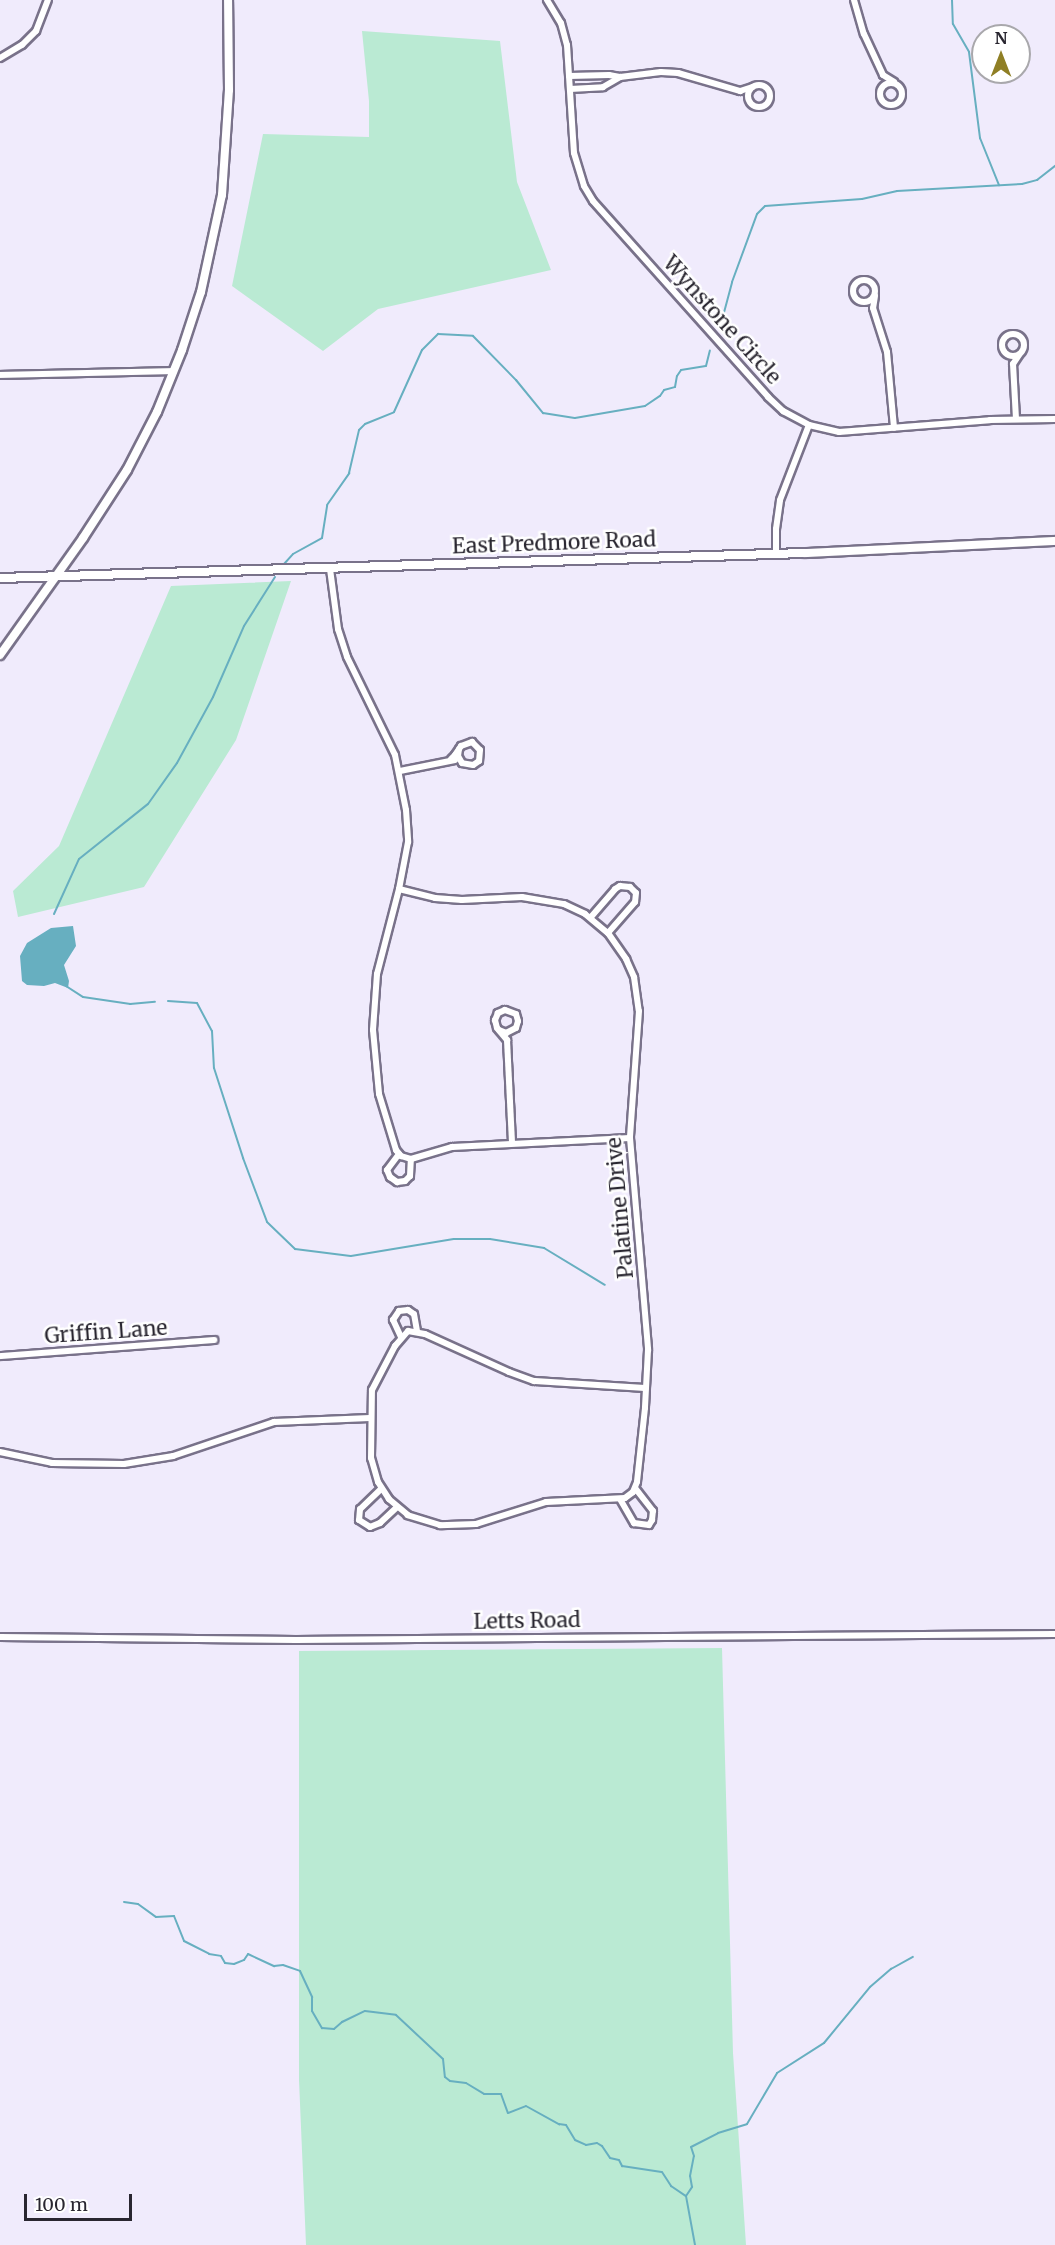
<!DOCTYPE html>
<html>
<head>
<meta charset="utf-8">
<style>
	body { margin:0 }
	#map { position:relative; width:1055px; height:2245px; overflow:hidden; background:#f0ebfc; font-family:Merriweather,serif }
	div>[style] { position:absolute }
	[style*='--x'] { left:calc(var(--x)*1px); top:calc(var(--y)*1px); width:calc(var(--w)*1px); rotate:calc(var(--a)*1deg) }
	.green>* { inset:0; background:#baead3 }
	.water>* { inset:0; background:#67afc0 }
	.stream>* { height:2px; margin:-1px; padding:0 1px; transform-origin:1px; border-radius:1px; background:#67afc0 }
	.roads { filter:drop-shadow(2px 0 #79728a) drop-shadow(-2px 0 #79728a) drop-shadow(0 2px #79728a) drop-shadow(0 -2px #79728a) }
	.street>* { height:6px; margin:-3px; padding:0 3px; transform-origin:3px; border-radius:3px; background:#fff }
	.street>.ring { margin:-3px; padding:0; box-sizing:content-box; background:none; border:6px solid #fff; border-radius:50% }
	.secondary>* { height:8px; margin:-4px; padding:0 4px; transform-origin:4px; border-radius:4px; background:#fff }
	span { translate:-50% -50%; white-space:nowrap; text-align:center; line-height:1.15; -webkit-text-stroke:5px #fff; paint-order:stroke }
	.street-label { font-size:21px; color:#292630 }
	.north { position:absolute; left:971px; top:24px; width:60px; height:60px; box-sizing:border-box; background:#fff; border:2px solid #a9a8ac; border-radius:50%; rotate:0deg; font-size:16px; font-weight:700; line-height:24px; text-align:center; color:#292630 }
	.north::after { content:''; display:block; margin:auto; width:21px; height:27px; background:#8f7f25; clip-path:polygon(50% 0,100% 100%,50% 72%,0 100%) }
	.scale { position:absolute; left:24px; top:2194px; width:108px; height:27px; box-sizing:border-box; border:3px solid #292630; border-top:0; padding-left:8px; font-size:18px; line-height:21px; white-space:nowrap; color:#292630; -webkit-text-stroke:4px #fff; paint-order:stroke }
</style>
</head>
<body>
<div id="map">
	<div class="green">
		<i style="clip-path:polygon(362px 31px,500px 41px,517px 182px,551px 270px,378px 309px,323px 351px,232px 286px,263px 134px,369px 137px,369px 101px)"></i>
		<i style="clip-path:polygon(291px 581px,236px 740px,144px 887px,18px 917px,13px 891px,59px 846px,171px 586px)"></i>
		<i style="clip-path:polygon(722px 1648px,733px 2053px,746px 2245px,306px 2245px,299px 2080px,299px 1651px)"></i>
	</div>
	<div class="water">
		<i style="clip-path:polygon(73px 926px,76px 946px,64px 965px,69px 981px,68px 988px,55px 983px,44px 986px,27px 985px,22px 981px,20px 956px,27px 943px,51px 928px)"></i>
	</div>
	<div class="stream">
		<i style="--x:952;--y:0;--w:24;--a:88"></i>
		<i style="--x:953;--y:24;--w:32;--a:60"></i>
		<i style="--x:969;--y:52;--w:87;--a:82.7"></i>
		<i style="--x:980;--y:138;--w:51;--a:68"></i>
		<i style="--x:722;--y:320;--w:39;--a:-75"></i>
		<i style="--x:732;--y:282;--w:72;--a:-69.8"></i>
		<i style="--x:757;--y:214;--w:11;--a:-45"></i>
		<i style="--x:765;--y:206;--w:97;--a:-4.1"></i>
		<i style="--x:862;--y:199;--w:36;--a:-13"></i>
		<i style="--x:897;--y:191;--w:125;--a:-3.2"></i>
		<i style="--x:1022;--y:184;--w:16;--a:-15"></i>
		<i style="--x:1037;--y:180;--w:23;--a:-38"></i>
		<i style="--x:284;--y:564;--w:13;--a:-48"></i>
		<i style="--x:293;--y:554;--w:33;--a:-29"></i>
		<i style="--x:322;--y:538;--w:33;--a:-81"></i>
		<i style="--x:327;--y:505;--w:39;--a:-55"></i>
		<i style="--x:349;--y:473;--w:44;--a:-76.9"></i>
		<i style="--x:359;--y:430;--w:8;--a:-45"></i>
		<i style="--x:365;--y:424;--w:31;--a:-22"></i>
		<i style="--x:394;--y:412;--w:68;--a:-65.7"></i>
		<i style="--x:422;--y:350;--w:23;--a:-45"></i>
		<i style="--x:438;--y:334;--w:35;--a:3"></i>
		<i style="--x:473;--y:336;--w:62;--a:45.7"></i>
		<i style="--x:516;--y:380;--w:43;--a:50.7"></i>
		<i style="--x:543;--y:413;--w:32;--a:9"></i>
		<i style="--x:575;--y:418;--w:71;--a:-9.7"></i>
		<i style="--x:645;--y:406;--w:18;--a:-34"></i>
		<i style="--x:660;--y:396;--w:7;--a:-56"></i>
		<i style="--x:664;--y:390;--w:11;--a:-15"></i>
		<i style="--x:675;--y:387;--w:11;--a:-80"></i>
		<i style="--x:677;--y:376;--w:7;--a:-56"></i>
		<i style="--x:681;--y:370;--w:25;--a:-9"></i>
		<i style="--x:706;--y:366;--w:16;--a:-76"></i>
		<i style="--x:54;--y:914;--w:60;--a:-65.6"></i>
		<i style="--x:79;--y:859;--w:88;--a:-38.6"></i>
		<i style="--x:148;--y:804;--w:50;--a:-54.7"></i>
		<i style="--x:177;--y:763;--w:75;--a:-61.4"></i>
		<i style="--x:213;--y:697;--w:77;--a:-66.4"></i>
		<i style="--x:244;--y:626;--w:58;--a:-57.7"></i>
		<i style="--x:66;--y:986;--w:20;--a:33"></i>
		<i style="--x:83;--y:997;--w:48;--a:8.5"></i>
		<i style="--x:130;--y:1004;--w:25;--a:-5"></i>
		<i style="--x:168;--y:1001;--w:29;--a:4"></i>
		<i style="--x:197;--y:1003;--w:32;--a:62"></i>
		<i style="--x:212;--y:1031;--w:37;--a:87"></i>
		<i style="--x:214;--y:1068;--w:95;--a:72.1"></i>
		<i style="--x:243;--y:1158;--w:68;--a:69.4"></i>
		<i style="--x:267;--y:1222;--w:39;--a:44"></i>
		<i style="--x:295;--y:1249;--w:56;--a:7.1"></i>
		<i style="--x:351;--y:1256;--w:104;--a:-9.4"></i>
		<i style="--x:454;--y:1239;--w:36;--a:0"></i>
		<i style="--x:490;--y:1239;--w:55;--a:9.5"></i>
		<i style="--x:544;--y:1248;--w:71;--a:31.2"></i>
		<i style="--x:124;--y:1902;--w:14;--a:8"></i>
		<i style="--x:138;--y:1904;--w:22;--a:36"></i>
		<i style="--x:156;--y:1917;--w:18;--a:-3"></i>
		<i style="--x:174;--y:1916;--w:27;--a:68"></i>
		<i style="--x:184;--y:1941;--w:28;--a:27"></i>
		<i style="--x:209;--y:1954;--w:12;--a:9"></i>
		<i style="--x:221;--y:1956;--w:8;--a:60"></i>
		<i style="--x:225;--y:1963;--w:9;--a:6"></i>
		<i style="--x:234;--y:1964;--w:11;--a:-22"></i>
		<i style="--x:244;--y:1960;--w:7;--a:-56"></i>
		<i style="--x:248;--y:1954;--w:29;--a:25"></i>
		<i style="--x:274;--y:1966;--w:9;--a:-6"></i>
		<i style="--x:283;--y:1965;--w:18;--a:19"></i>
		<i style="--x:300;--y:1971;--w:29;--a:65"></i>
		<i style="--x:312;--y:1997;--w:14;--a:90"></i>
		<i style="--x:312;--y:2011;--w:20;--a:60"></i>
		<i style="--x:322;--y:2028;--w:12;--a:5"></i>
		<i style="--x:334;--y:2029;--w:11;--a:-41"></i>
		<i style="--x:342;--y:2022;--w:25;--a:-26"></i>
		<i style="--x:365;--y:2011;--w:31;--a:7"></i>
		<i style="--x:396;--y:2015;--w:64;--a:43.1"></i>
		<i style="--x:443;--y:2059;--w:18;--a:84"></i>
		<i style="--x:445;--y:2077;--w:6;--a:39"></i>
		<i style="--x:450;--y:2081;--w:16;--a:7"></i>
		<i style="--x:466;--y:2083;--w:21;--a:31"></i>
		<i style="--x:484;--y:2094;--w:17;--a:0"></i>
		<i style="--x:501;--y:2094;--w:20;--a:70"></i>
		<i style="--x:508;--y:2113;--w:19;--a:-21"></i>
		<i style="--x:526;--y:2106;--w:38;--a:29"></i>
		<i style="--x:559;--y:2124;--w:7;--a:8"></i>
		<i style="--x:566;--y:2125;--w:17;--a:59"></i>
		<i style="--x:575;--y:2140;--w:12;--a:24"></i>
		<i style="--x:586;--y:2145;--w:11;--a:-10"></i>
		<i style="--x:597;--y:2143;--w:6;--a:31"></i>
		<i style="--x:602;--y:2146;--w:14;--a:56"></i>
		<i style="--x:610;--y:2158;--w:9;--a:13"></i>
		<i style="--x:619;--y:2160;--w:7;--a:63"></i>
		<i style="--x:622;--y:2166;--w:40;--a:8.5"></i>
		<i style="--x:662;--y:2172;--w:17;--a:57"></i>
		<i style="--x:671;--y:2186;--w:18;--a:34"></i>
		<i style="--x:695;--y:2245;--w:50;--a:-100.4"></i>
		<i style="--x:686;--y:2196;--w:11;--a:-56"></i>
		<i style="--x:692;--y:2187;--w:11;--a:-100"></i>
		<i style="--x:690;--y:2176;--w:20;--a:-79"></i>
		<i style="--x:694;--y:2156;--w:9;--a:-108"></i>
		<i style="--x:691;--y:2147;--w:30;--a:-27"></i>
		<i style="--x:718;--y:2133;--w:30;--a:-17"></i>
		<i style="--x:747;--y:2124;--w:59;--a:-59.5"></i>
		<i style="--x:777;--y:2073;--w:56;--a:-32.6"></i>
		<i style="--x:824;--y:2043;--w:72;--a:-50.6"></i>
		<i style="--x:870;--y:1987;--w:28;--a:-41"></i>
		<i style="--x:891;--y:1969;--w:25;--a:-29"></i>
	</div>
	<div class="roads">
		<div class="street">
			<i style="--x:547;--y:0;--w:27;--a:59"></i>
			<i style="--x:561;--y:23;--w:23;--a:75"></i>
			<i style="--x:567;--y:45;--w:108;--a:86.3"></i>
			<i style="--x:574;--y:153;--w:34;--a:73"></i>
			<i style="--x:584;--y:186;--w:17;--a:59"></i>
			<i style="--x:593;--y:201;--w:263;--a:48.2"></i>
			<i style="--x:768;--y:397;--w:21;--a:43"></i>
			<i style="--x:783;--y:411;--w:30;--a:28"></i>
			<i style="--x:809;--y:425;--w:31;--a:13"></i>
			<i style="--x:839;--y:432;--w:151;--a:-4.5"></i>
			<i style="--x:990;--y:420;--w:65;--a:-0.9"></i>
			<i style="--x:854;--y:0;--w:35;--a:74"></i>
			<i style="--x:864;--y:34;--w:45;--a:65.1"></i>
			<i style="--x:883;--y:75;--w:13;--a:32"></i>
			<i style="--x:0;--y:58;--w:26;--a:-31"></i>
			<i style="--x:22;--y:45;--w:20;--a:-45"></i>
			<i style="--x:36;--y:31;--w:33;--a:-69"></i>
			<i style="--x:569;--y:76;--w:40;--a:-1.4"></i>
			<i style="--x:609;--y:75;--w:11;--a:10"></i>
			<i style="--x:620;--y:77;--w:41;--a:-7"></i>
			<i style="--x:661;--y:72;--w:17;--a:3"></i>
			<i style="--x:678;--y:73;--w:65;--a:16.2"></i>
			<i style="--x:740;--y:91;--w:13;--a:-18"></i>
			<i class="ring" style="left:880px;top:83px;width:16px;height:16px"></i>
			<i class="ring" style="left:748px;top:85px;width:16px;height:16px"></i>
			<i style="--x:570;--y:89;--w:33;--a:-3"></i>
			<i style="--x:603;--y:87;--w:20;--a:-30"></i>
			<i class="ring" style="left:853px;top:280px;width:16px;height:16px"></i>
			<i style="--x:875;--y:296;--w:12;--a:99"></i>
			<i style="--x:873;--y:308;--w:46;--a:72.3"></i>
			<i style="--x:887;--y:352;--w:76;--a:84.7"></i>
			<i class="ring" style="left:1002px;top:334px;width:16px;height:16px"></i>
			<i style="--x:0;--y:375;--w:173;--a:-1.3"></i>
			<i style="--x:1016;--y:419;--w:55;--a:-93.1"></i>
			<i style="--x:1013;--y:364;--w:11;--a:-56"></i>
			<i style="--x:776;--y:554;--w:25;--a:-90"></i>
			<i style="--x:776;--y:529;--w:29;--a:-82"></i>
			<i style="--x:780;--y:500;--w:80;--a:-68.9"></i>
			<i style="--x:330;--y:569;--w:61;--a:82.4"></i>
			<i style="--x:338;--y:629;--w:29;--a:72"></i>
			<i style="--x:347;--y:657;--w:109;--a:63.9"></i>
			<i style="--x:395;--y:755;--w:56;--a:78.7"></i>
			<i style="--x:406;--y:810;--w:32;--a:86"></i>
			<i style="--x:408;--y:842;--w:48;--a:100.8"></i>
			<i style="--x:399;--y:889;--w:88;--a:104.5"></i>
			<i style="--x:377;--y:974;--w:56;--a:94.1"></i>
			<i style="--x:373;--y:1030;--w:64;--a:84.6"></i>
			<i style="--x:379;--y:1094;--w:59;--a:73.1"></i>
			<i style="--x:396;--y:1150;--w:8;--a:50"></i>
			<i style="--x:401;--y:1156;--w:10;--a:17"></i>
			<i style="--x:411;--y:1159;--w:43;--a:-16.3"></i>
			<i style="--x:452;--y:1147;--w:178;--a:-2.9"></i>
			<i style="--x:451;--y:759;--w:6;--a:-45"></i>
			<i style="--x:455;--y:755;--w:11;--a:-56"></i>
			<i style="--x:461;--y:746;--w:12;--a:-20"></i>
			<i style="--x:472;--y:742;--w:11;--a:45"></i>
			<i style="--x:480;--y:750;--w:11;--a:95"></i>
			<i style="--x:479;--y:761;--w:7;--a:146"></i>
			<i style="--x:473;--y:765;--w:11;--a:-170"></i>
			<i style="--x:462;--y:763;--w:8;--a:-120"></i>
			<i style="--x:458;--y:756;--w:7;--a:-82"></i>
			<i style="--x:400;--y:771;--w:56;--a:-11.3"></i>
			<i style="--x:399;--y:889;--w:37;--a:14"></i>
			<i style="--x:435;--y:898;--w:27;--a:4"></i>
			<i style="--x:462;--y:900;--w:60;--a:-2.9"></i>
			<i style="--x:522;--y:897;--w:43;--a:9.5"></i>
			<i style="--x:564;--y:904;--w:23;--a:25"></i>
			<i style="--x:585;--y:914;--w:30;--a:40"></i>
			<i style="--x:608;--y:933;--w:32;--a:55"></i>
			<i style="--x:626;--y:959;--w:20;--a:66"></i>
			<i style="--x:634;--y:977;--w:34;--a:82"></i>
			<i style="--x:639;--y:1011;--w:127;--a:94.1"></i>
			<i style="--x:630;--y:1138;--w:213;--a:85.1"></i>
			<i style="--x:648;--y:1350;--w:58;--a:93"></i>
			<i style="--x:645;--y:1408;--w:74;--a:96.2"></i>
			<i style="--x:637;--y:1482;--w:11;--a:112"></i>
			<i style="--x:633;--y:1492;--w:10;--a:143"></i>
			<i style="--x:625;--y:1498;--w:79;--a:177.1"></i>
			<i style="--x:546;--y:1502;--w:73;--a:162.6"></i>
			<i style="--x:476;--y:1524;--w:36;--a:178"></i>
			<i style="--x:440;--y:1525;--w:34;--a:-163"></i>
			<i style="--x:408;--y:1515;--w:25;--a:-140"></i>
			<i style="--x:389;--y:1499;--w:20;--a:-123"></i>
			<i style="--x:378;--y:1482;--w:25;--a:-106"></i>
			<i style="--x:371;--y:1458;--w:68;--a:-89.2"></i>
			<i style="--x:372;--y:1390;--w:50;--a:-62.4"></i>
			<i style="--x:395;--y:1346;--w:20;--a:-49"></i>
			<i style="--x:408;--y:1331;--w:17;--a:10"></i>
			<i style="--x:425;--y:1334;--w:92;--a:24.3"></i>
			<i style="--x:509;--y:1372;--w:27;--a:20"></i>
			<i style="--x:534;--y:1381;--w:112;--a:3.6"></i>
			<i style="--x:591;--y:917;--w:37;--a:-49"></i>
			<i style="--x:615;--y:889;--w:6;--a:-31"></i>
			<i style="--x:620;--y:886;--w:10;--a:6"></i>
			<i style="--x:630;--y:887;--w:8;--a:45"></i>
			<i style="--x:636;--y:893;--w:9;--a:96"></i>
			<i style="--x:635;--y:902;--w:41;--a:131.1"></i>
			<i style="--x:499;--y:1030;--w:8;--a:23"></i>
			<i style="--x:506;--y:1033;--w:11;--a:-27"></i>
			<i style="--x:516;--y:1028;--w:7;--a:-74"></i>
			<i style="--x:518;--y:1021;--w:7;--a:-106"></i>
			<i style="--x:516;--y:1014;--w:12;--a:-160"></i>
			<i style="--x:505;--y:1010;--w:8;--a:157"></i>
			<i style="--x:498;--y:1013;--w:8;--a:113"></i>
			<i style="--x:495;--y:1020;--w:8;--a:76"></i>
			<i style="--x:497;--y:1028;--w:16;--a:50"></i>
			<i style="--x:507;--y:1040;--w:103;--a:87.2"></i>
			<i style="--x:399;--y:1154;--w:20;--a:127"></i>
			<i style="--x:387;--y:1170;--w:8;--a:67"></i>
			<i style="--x:390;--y:1177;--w:9;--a:36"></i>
			<i style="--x:397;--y:1182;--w:8;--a:-7"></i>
			<i style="--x:405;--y:1181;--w:7;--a:-45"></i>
			<i style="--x:410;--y:1176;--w:17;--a:-87"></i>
			<i style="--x:401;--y:1337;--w:19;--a:-115"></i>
			<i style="--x:393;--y:1320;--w:11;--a:-56"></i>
			<i style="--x:399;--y:1311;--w:9;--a:-6"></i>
			<i style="--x:408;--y:1310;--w:7;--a:34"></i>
			<i style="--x:414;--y:1314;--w:17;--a:80"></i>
			<i style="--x:0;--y:1356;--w:215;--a:-4.3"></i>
			<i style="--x:0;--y:1452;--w:53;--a:11.9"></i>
			<i style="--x:52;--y:1463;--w:72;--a:0.8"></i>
			<i style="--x:124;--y:1464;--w:50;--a:-9.3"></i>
			<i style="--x:173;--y:1456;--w:107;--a:-18.6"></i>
			<i style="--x:274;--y:1422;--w:96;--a:-2.4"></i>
			<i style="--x:381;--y:1489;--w:29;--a:136"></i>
			<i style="--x:360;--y:1509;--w:11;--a:95"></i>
			<i style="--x:359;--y:1520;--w:13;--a:32"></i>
			<i style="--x:370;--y:1527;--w:11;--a:-22"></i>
			<i style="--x:380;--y:1523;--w:23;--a:-43"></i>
			<i style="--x:620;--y:1499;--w:28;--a:60"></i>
			<i style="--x:634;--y:1523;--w:15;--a:8"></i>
			<i style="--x:649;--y:1525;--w:6;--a:-59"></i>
			<i style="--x:652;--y:1520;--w:9;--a:-84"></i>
			<i style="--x:653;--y:1511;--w:29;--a:-128"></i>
			<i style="--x:0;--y:1637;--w:296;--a:0.6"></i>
			<i style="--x:296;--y:1640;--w:759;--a:-0.45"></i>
		</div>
		<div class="secondary">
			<i style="--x:0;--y:578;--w:806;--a:-1.78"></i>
			<i style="--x:806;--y:553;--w:249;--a:-2.8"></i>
			<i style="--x:0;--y:655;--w:143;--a:-54.6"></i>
			<i style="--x:83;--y:538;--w:81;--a:-57.1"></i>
			<i style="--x:127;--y:470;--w:65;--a:-62.7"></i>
			<i style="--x:157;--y:412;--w:67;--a:-68"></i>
			<i style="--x:182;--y:350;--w:61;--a:-71.9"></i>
			<i style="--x:201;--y:292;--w:99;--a:-77.8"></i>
			<i style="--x:222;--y:195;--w:105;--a:-86.2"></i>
			<i style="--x:229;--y:90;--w:90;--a:-90.6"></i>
		</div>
	</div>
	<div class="street-label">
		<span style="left:722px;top:320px;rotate:48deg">Wynstone Circle</span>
		<span style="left:554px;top:543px;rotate:-2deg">East Predmore Road</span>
		<span style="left:620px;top:1208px;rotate:-95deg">Palatine Drive</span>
		<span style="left:106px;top:1332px;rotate:-4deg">Griffin Lane</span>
		<span style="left:527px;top:1621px;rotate:-1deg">Letts Road</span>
	</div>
	<div class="north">N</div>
	<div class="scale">100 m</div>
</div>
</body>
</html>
